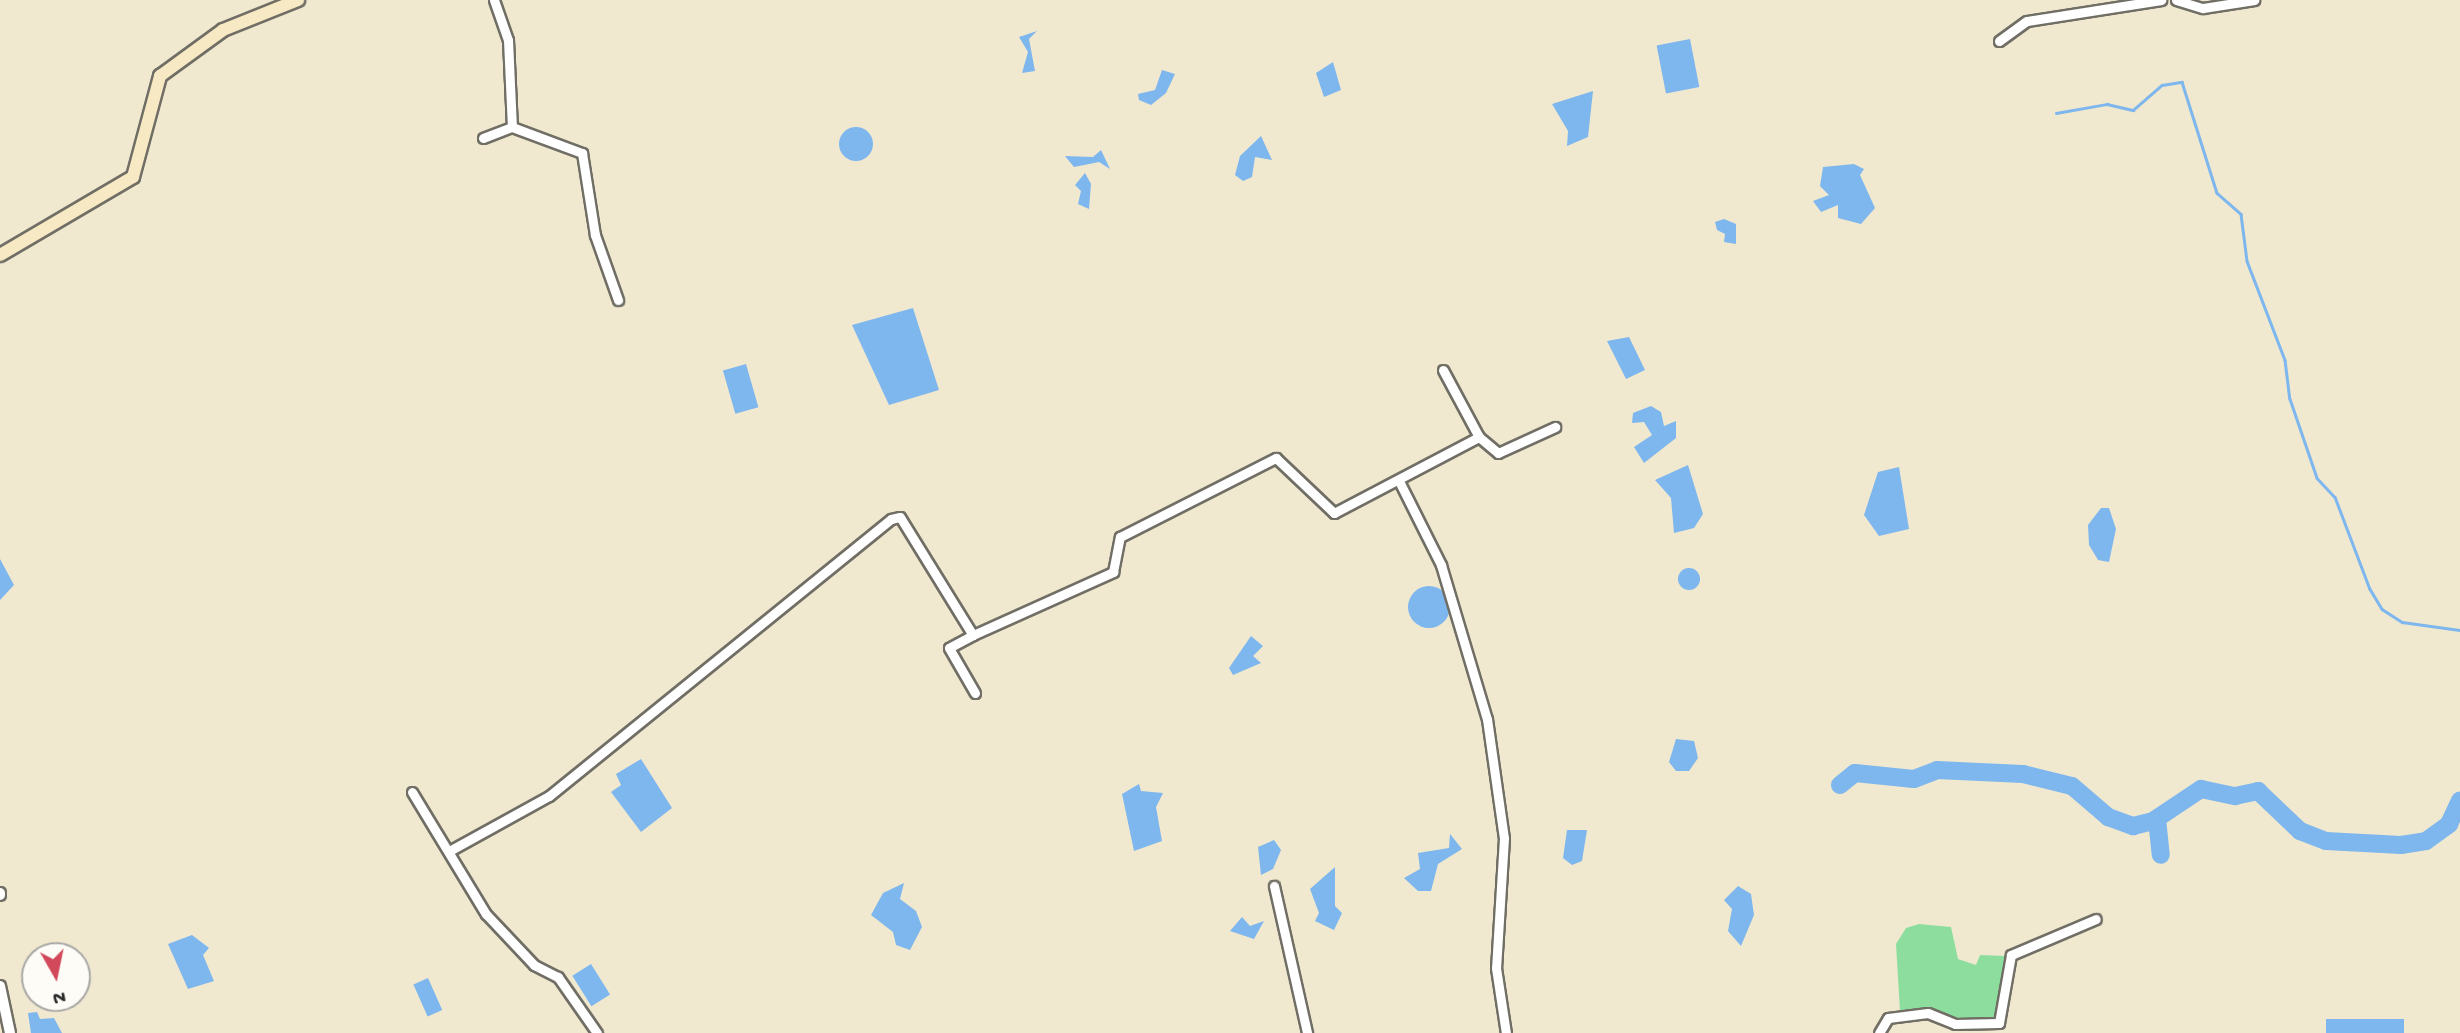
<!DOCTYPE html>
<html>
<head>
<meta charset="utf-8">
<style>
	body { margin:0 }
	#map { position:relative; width:2460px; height:1033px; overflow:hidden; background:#f0e9d0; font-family:"Gochi Hand",sans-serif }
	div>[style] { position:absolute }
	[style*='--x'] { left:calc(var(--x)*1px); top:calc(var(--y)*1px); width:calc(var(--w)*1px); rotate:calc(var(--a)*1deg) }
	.green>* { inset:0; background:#8dde9e }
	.water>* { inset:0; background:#7eb6ee; transform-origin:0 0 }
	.round { border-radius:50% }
	.stream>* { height:2.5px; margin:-1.25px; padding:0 1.25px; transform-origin:1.25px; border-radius:1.25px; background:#7eb6ee }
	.river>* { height:18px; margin:-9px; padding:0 9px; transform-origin:9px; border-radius:9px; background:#7eb6ee }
	.roads { filter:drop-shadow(2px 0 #706e65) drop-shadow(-2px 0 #706e65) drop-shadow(0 2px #706e65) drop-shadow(0 -2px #706e65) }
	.minor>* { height:9px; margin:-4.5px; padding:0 4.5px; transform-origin:4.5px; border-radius:4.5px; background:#fff }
	.tertiary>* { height:10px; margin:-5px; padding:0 5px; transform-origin:5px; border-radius:5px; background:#fff }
	.secondary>* { height:12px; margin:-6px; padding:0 6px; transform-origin:6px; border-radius:6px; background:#f7e9c3 }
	span { translate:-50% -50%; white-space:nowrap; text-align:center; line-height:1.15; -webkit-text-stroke:6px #fdfcf7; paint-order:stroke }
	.north { position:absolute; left:21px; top:942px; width:70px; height:70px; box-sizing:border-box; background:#fdfcf7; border:2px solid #a9a8a5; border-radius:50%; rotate:171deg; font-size:19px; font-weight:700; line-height:28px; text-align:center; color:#2b2b2b }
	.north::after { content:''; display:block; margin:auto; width:24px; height:32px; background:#d1495b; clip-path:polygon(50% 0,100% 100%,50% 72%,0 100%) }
</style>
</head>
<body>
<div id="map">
	<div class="green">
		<i style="clip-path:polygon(1919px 924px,1951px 927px,1958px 959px,1976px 965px,1980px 955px,2005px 956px,2001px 1016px,1992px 1022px,1900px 1011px,1896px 944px,1906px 928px)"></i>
	</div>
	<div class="water">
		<i style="clip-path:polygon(1037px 31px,1029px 39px,1035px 71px,1022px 73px,1028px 52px,1019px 37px)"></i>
		<i style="left:1690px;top:39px;width:49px;height:34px;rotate:79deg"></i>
		<i style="clip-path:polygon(1333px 62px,1341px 90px,1324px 97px,1316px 73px)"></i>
		<i style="clip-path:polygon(1162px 70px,1175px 74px,1166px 93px,1151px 105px,1139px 100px,1138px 94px,1155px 90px)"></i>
		<i style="clip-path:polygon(1593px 91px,1588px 137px,1567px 146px,1568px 131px,1552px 104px)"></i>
		<i class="round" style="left:839px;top:127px;width:34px;height:34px"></i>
		<i style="clip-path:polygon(1261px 136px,1272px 160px,1255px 157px,1252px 177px,1243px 181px,1235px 175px,1240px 156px)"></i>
		<i style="clip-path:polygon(1101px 150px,1110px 169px,1099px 162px,1074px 167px,1065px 156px,1093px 157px)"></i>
		<i style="clip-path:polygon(1854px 164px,1864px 169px,1860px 175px,1875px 208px,1861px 224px,1838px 218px,1838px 205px,1821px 212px,1813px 201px,1829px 195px,1820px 186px,1823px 167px)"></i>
		<i style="clip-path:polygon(1085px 173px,1091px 184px,1089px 209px,1078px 204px,1081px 191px,1075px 185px)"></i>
		<i style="clip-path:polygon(1724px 219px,1736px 224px,1736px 244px,1724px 242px,1725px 234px,1717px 230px,1715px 222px)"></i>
		<i style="clip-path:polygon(913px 308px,939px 390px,889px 405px,852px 325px)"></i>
		<i style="clip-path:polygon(1629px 337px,1645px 370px,1626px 379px,1607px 341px)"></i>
		<i style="left:746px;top:364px;width:45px;height:24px;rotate:74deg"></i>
		<i style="clip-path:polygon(1651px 406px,1661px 412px,1664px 426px,1676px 421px,1676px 438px,1644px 463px,1634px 447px,1652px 435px,1644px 422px,1632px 423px,1633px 413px)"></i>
		<i style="clip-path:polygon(1688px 465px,1703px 514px,1694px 528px,1674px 533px,1671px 498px,1655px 480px)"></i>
		<i style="clip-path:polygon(1899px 467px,1909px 529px,1879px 536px,1864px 515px,1878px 472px)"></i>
		<i style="clip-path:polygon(2101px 508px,2109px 508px,2116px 529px,2109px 562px,2098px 560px,2089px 545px,2088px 525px)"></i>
		<i style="clip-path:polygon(0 559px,14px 585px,0 600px)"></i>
		<i class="round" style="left:1678px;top:568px;width:22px;height:22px"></i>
		<i class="round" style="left:1408px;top:586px;width:42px;height:42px"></i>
		<i style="clip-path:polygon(1251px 636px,1263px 646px,1253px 656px,1261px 663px,1233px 675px,1229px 668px)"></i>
		<i style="clip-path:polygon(1676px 739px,1694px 741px,1698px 758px,1689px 771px,1676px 771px,1669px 762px)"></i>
		<i style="clip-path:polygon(641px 759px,672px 808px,641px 832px,611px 792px,621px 785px,616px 774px)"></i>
		<i style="clip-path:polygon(1139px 784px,1141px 791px,1163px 793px,1156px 807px,1162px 841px,1134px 851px,1122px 794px)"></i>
		<i style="clip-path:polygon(1567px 830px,1587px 830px,1582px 861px,1572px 865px,1563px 858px)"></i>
		<i style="clip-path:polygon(1450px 834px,1462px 849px,1438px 864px,1431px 891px,1418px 891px,1404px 878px,1420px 869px,1418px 853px,1449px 848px)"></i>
		<i style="clip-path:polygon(1274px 840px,1281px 850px,1273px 869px,1261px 875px,1258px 847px)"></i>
		<i style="clip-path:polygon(1335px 867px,1335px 906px,1342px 913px,1334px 930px,1315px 921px,1319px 913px,1310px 889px)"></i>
		<i style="clip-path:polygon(904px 883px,900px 899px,916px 911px,922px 927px,910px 950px,896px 945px,893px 932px,871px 915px,883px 893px)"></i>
		<i style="clip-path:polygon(1738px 886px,1751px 894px,1754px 915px,1741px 946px,1728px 931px,1732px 909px,1724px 900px)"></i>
		<i style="clip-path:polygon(1242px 917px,1250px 926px,1264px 921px,1254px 939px,1230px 931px)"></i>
		<i style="clip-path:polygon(192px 935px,209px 948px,203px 955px,214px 981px,188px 989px,168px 944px)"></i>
		<i style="left:591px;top:964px;width:36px;height:22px;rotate:58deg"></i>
		<i style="left:428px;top:978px;width:35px;height:16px;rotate:66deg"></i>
		<i style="clip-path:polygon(37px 1012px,40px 1019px,54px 1018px,62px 1033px,31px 1033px,28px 1013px)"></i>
		<i style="left:2404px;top:1019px;width:14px;height:78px;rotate:90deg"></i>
	</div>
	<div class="stream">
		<i style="--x:2056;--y:113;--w:52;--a:-10"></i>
		<i style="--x:2107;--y:104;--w:27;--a:13"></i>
		<i style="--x:2133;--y:110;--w:38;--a:-41"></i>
		<i style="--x:2162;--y:85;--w:20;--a:-9"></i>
		<i style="--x:2182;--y:82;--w:116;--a:72.5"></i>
		<i style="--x:2217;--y:193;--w:32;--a:41"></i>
		<i style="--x:2241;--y:214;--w:47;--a:82.7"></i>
		<i style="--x:2247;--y:261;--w:106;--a:69"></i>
		<i style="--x:2285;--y:360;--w:39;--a:83"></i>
		<i style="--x:2290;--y:399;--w:83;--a:71.1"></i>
		<i style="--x:2317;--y:478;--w:26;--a:47"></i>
		<i style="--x:2335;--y:497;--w:98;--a:69.2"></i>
		<i style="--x:2370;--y:589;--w:23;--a:59"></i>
		<i style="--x:2382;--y:609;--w:24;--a:33"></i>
		<i style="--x:2402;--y:622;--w:59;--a:7.9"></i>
	</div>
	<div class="river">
		<i style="--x:1840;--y:785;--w:19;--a:-39"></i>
		<i style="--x:1855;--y:773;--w:59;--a:5.8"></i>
		<i style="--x:1914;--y:779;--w:25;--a:-21"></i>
		<i style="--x:1937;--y:770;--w:86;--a:2.7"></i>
		<i style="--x:2023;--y:774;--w:50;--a:13.8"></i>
		<i style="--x:2072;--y:786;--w:48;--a:40.7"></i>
		<i style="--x:2108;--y:817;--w:27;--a:20"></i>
		<i style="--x:2133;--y:826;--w:21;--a:-14"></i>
		<i style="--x:2153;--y:821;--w:58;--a:-33.7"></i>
		<i style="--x:2201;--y:789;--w:35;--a:12"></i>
		<i style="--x:2235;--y:796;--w:24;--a:-12"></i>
		<i style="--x:2258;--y:791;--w:58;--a:43.6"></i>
		<i style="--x:2300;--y:831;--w:28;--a:21"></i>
		<i style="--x:2326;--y:841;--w:75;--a:3.1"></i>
		<i style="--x:2401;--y:845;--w:25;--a:-9"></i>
		<i style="--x:2426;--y:841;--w:29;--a:-36"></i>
		<i style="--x:2449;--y:824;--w:26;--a:-65"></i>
		<i style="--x:2157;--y:819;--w:36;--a:84"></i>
	</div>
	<div class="roads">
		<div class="minor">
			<i style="--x:494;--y:0;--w:42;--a:70.7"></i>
			<i style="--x:508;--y:40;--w:87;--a:87.4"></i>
			<i style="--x:512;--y:127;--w:75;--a:20.4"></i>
			<i style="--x:582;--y:153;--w:83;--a:81"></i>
			<i style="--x:595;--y:235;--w:69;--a:70.5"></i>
			<i style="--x:2176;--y:0;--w:28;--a:17"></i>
			<i style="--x:2203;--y:8;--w:52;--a:-8.9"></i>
			<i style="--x:1999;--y:41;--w:34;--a:-36"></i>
			<i style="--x:2027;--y:21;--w:136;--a:-8.9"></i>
			<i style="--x:483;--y:138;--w:31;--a:-21"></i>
			<i style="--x:1443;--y:370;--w:76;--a:61.8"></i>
			<i style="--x:1479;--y:437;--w:25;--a:40"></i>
			<i style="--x:1498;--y:453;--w:63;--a:-24.5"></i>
			<i style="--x:1399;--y:481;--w:94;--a:63.4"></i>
			<i style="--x:1441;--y:565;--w:161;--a:73.4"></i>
			<i style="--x:1487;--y:719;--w:120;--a:81.9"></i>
			<i style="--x:1504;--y:838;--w:130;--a:93.5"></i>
			<i style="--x:1496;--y:968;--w:66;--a:81.3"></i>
			<i style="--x:973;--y:635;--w:27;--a:152"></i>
			<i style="--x:949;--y:648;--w:52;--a:60"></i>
			<i style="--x:412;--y:792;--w:143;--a:58.8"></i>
			<i style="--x:486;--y:914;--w:70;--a:46.7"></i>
			<i style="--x:534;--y:965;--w:27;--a:27"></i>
			<i style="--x:558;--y:977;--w:68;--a:55.1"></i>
			<i style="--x:451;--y:850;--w:112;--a:-28.9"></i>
			<i style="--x:549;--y:796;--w:440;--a:-39"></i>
			<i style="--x:891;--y:519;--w:9;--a:-13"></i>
			<i style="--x:900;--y:517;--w:139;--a:58.3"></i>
			<i style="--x:973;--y:635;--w:154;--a:-24.2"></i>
			<i style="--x:1113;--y:572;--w:36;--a:-79"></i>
			<i style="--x:1120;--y:537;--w:175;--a:-26.9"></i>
			<i style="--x:1276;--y:458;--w:80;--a:43.5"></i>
			<i style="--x:1334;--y:513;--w:164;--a:-27.7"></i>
			<i style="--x:1274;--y:886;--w:151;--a:77.3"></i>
			<i style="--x:1879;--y:1033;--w:17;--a:-59"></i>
			<i style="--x:1888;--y:1018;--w:40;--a:-7.1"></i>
			<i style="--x:1928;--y:1013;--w:29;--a:22"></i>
			<i style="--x:1955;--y:1024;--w:44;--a:-1.3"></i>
			<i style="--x:1999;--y:1023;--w:69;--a:-80"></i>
			<i style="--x:2011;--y:955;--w:92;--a:-23"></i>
		</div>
		<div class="tertiary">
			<i style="--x:0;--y:893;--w:2;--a:90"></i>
			<i style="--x:0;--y:986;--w:48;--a:78"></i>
		</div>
		<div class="secondary">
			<i style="--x:0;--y:255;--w:154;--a:-30.4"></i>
			<i style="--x:133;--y:177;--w:105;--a:-75"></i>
			<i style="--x:160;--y:76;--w:78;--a:-36.1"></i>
			<i style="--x:223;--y:30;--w:81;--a:-21.8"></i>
		</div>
	</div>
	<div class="north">N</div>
</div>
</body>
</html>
